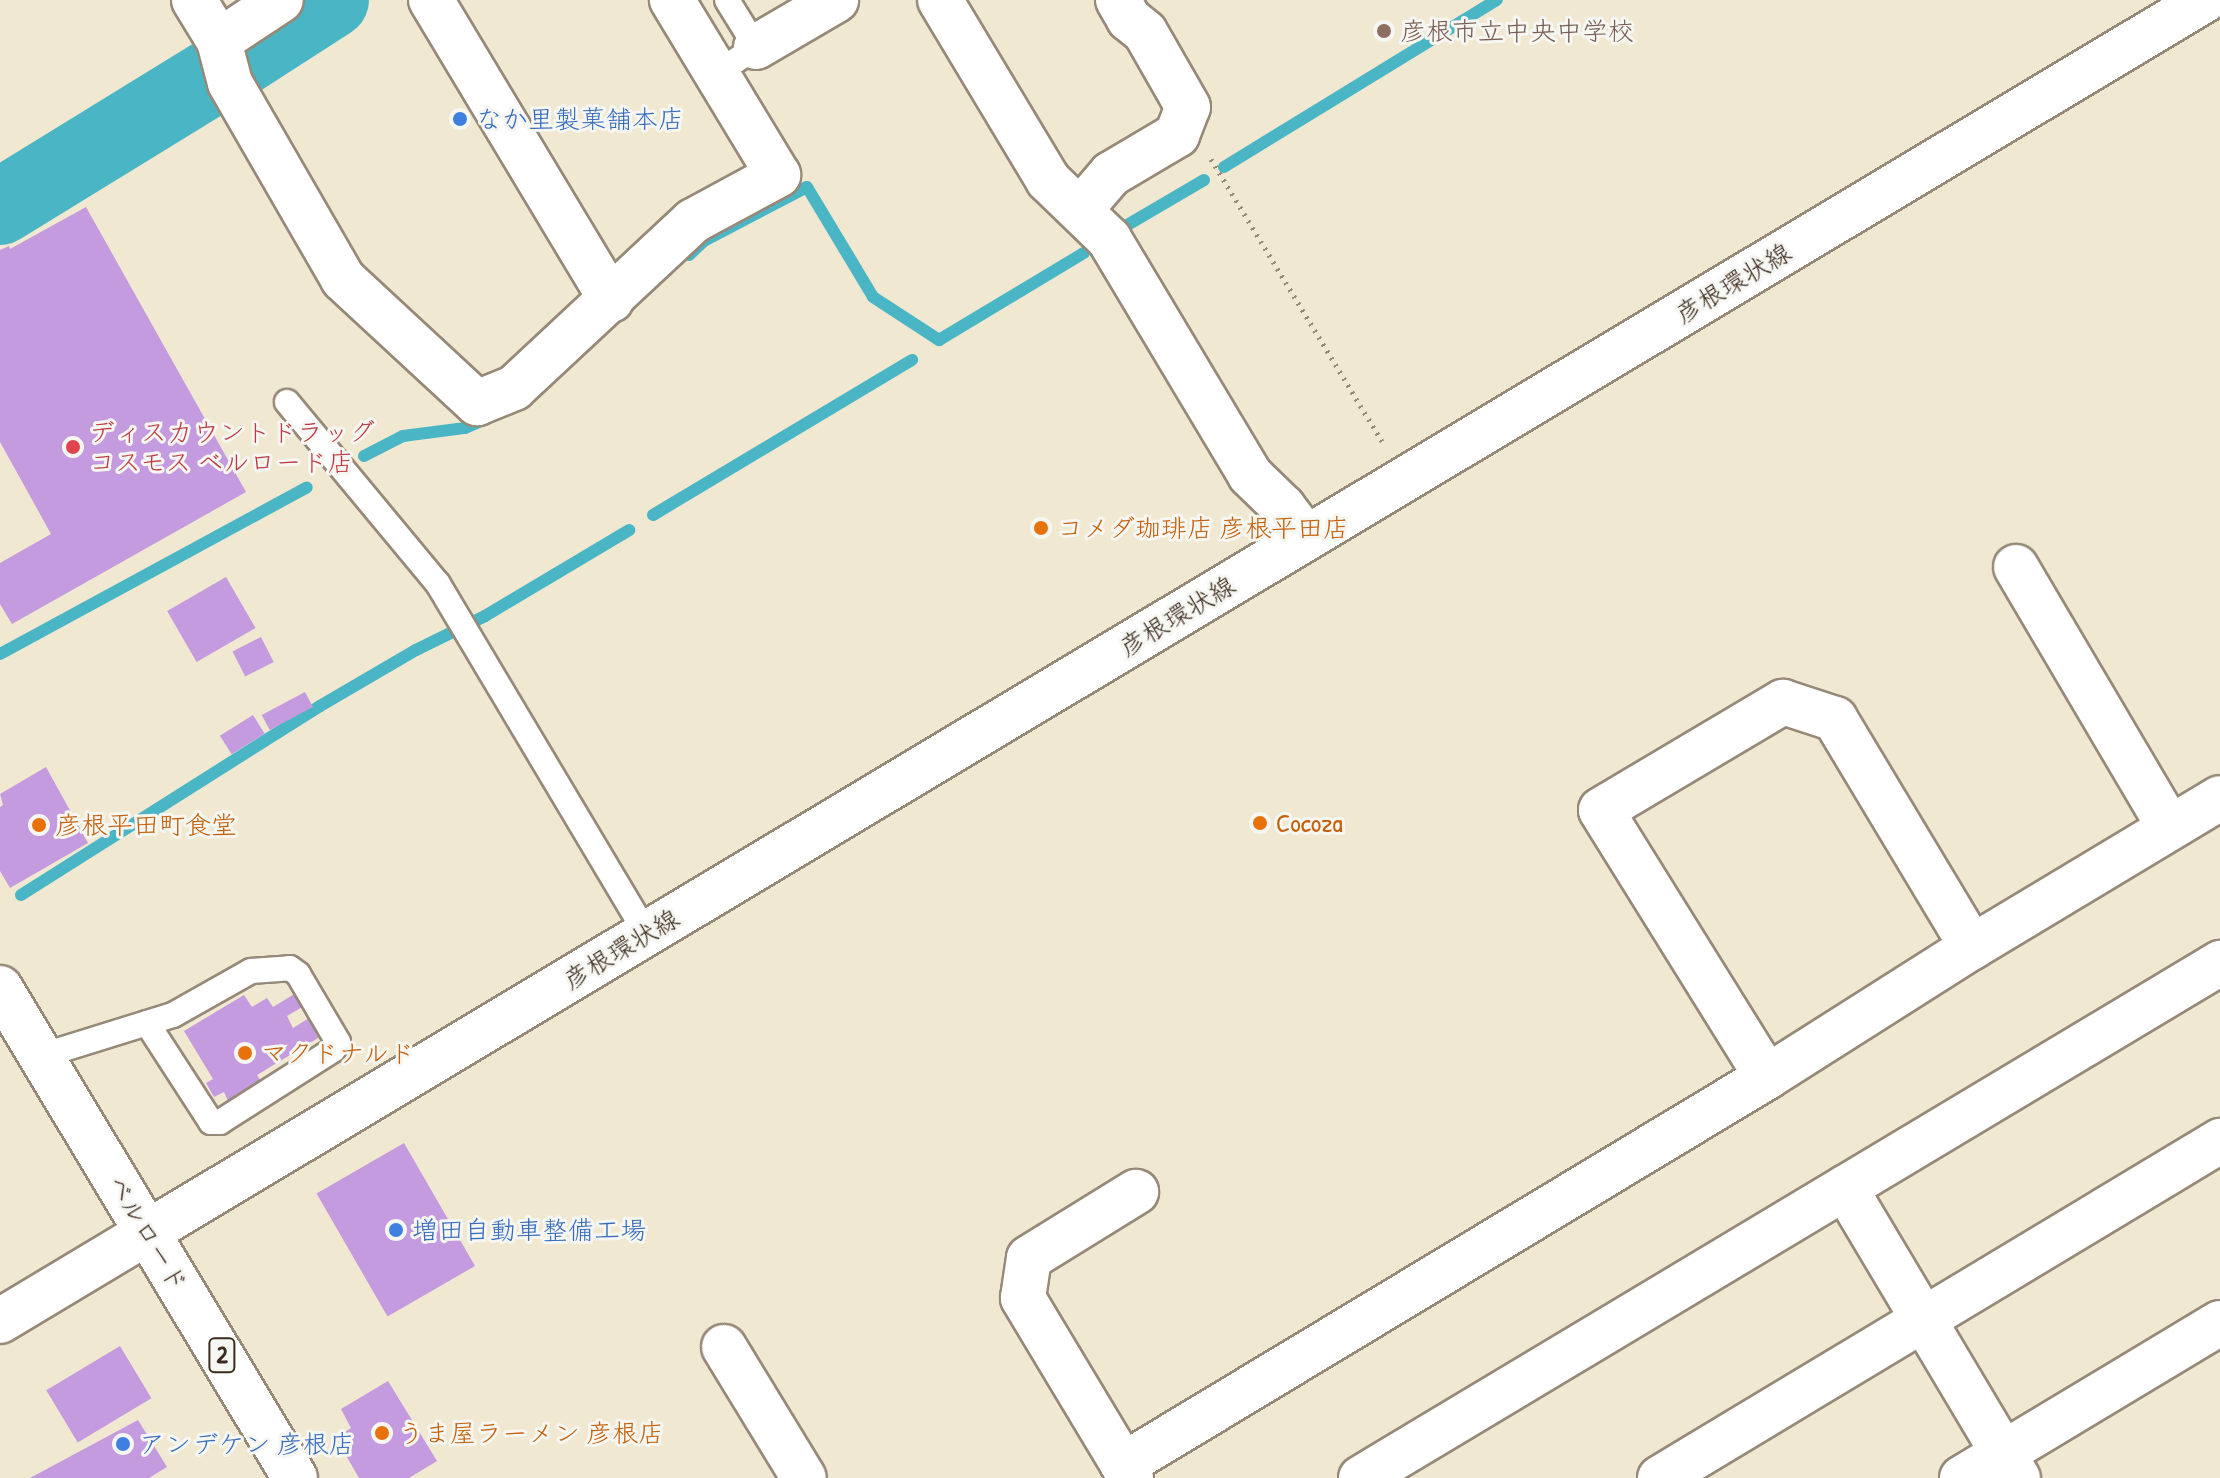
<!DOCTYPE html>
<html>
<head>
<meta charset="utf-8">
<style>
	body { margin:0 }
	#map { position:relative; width:2220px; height:1478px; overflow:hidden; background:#f0e8d1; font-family:"Patrick Hand","Klee One",sans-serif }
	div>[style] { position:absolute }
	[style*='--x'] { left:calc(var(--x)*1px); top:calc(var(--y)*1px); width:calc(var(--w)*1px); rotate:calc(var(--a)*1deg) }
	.stream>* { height:12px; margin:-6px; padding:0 6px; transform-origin:6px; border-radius:6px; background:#4ab6c5 }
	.river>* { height:76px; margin:-38px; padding:0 38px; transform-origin:38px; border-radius:38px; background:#4ab6c5 }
	.building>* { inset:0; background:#c49bdf; transform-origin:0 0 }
	.path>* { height:5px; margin-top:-2.5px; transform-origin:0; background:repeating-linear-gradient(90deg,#968978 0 2px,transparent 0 8px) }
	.roads { filter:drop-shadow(2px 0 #968978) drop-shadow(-2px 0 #968978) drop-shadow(0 2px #968978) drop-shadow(0 -2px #968978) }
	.service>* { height:24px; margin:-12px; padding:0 12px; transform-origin:12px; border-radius:12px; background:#fff }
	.minor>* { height:44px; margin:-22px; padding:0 22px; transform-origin:22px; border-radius:22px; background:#fff }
	.tertiary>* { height:44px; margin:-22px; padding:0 22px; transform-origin:22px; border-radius:22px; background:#fff }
	.secondary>* { height:44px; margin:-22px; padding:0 22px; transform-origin:22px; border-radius:22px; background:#fff }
	.primary>* { height:44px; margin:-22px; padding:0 22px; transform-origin:22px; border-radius:22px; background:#fff }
	.dots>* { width:22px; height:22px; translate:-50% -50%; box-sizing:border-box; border:4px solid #f6f6f2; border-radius:50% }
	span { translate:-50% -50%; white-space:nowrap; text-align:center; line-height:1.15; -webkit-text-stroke:6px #f6f6f2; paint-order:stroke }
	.shield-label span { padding:2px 6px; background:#f6f6f2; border:2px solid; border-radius:6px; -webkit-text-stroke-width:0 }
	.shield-label { font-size:24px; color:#3b2a1e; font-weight:700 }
	.education-label { font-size:26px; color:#785e54 }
	.left { translate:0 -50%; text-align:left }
	.shop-label { font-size:26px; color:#366cbe }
	.street-label { font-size:26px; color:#3b2a1e }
	.health-label { font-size:26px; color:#be3a42 }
	.food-label { font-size:26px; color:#c56008 }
</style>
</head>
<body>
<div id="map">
	<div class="stream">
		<i style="--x:1224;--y:167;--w:320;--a:-31.5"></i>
		<i style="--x:1129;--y:224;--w:87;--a:-30.4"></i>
		<i style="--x:689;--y:255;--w:21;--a:-43"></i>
		<i style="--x:704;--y:241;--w:116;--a:-27.7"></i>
		<i style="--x:807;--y:187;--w:128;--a:59"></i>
		<i style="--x:873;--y:297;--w:79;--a:33.1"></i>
		<i style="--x:939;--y:340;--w:169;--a:-31"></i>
		<i style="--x:364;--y:456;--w:44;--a:-27.1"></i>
		<i style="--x:403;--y:436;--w:63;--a:-7.4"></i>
		<i style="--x:465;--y:428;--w:23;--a:-23"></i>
		<i style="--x:653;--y:515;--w:302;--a:-30.9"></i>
		<i style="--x:0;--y:654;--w:349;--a:-28.5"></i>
		<i style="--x:21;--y:895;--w:354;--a:-32.3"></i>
		<i style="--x:320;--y:706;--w:111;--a:-30.3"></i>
		<i style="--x:416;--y:650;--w:77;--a:-26.2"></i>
		<i style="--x:485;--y:616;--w:168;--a:-30.8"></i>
	</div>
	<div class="river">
		<i style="--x:241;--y:58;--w:107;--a:-32.8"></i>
		<i style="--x:0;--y:207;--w:248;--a:-31.6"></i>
	</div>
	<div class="building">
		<i style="clip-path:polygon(86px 207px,246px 492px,12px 624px,0 604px,0 563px,51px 534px,0 442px,0 250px,9px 246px,10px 249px)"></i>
		<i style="left:226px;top:577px;width:59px;height:68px;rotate:60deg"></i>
		<i style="left:261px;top:637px;width:28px;height:32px;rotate:63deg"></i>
		<i style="left:305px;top:692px;width:17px;height:49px;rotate:62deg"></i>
		<i style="left:253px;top:715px;width:22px;height:39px;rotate:58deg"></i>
		<i style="clip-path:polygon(46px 767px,88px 843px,10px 888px,0 871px,0 807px,3px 805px,0 794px)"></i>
		<i style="clip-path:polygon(296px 993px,304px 1006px,287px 1016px,293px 1028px,317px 1013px,328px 1032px,257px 1075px,261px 1081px,228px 1101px,224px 1092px,214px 1097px,206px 1083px,213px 1079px,184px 1031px,244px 995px,252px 1007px,267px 998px,273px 1007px)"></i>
		<i style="left:404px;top:1143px;width:142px;height:101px;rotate:60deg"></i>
		<i style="left:120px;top:1346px;width:61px;height:86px;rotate:59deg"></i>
		<i style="clip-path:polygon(388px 1381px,437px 1461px,409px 1478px,359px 1478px,336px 1438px,351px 1428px,341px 1409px)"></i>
		<i style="clip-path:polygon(138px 1420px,167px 1467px,149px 1478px,30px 1478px)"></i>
	</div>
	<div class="path">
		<i style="--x:1211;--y:159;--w:330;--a:58.8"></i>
	</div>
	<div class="roads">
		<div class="service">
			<i style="--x:717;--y:73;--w:47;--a:-33.7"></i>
			<i style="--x:756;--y:47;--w:55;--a:-121.7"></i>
			<i style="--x:287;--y:402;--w:236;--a:50.3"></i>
			<i style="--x:438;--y:584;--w:408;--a:59.2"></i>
			<i style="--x:41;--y:1056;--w:138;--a:-17.3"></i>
			<i style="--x:173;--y:1015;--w:90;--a:-29.4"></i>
			<i style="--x:251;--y:971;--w:39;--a:-4"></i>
			<i style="--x:290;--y:968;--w:10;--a:37"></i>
			<i style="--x:298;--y:974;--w:79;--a:59.5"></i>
			<i style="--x:338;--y:1042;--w:9;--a:122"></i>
			<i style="--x:333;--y:1050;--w:134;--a:147.5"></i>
			<i style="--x:220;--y:1122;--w:9;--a:180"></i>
			<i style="--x:211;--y:1122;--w:118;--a:-122.9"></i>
		</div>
		<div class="minor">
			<i style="--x:194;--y:0;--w:48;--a:58.6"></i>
			<i style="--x:219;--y:41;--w:43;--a:75.3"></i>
			<i style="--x:230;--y:83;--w:226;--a:60"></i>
			<i style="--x:343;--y:279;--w:183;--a:42.8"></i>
			<i style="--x:477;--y:403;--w:40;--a:-22"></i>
			<i style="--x:514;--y:388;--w:245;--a:-43"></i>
			<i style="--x:693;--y:221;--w:97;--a:-28.4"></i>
			<i style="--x:778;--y:175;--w:205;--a:-121.2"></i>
			<i style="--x:431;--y:0;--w:350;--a:59"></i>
			<i style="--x:940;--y:0;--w:210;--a:59"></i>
			<i style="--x:1048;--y:180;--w:85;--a:44"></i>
			<i style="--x:1109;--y:239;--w:275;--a:59.1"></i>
			<i style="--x:1250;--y:475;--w:46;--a:44.1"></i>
			<i style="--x:1283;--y:507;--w:39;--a:53"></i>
			<i style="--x:219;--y:41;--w:74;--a:-33.5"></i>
			<i style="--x:756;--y:47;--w:93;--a:-30.4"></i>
			<i style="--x:1080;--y:210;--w:48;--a:-49.3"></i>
			<i style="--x:1111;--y:174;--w:77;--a:-30.6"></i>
			<i style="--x:1177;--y:135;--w:30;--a:-69"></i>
			<i style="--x:1188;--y:107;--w:86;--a:-119.8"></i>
			<i style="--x:1145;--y:32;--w:21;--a:-141"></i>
			<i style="--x:1129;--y:19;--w:22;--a:-120"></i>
			<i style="--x:2016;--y:567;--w:302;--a:59.5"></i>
			<i style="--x:1767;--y:1077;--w:314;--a:-121.9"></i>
			<i style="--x:1601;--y:810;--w:212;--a:-30.7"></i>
			<i style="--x:1783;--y:702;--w:55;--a:18.1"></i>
			<i style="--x:1835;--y:719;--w:266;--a:59"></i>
			<i style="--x:1845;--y:1188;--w:338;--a:59.2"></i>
			<i style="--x:724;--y:1347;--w:153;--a:58.6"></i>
			<i style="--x:1123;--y:1465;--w:752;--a:-31.07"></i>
			<i style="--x:1767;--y:1077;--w:243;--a:-32.4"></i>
			<i style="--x:1972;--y:947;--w:289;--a:-31"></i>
			<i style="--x:1131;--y:1478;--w:210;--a:-121"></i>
			<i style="--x:1023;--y:1298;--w:40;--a:-81.5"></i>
			<i style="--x:1029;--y:1258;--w:126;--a:-31.7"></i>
			<i style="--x:1361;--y:1478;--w:1002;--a:-30.94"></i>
			<i style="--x:1660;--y:1478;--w:654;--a:-31.04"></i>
			<i style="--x:1962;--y:1478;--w:301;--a:-31"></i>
		</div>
		<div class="tertiary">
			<i style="--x:0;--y:1321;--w:173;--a:-31"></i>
		</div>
		<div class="secondary">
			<i style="--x:148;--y:1232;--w:2398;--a:-30.92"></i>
		</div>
		<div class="primary">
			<i style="--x:0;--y:988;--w:572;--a:58.95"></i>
		</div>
	</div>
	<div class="dots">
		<i style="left:1384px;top:31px;background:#8d6e63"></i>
		<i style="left:460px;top:119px;background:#3f7fe0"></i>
		<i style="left:73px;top:447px;background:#e0444e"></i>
		<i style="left:1041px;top:528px;background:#e8710a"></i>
		<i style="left:1260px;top:823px;background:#e8710a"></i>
		<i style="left:39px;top:825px;background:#e8710a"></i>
		<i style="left:245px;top:1053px;background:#e8710a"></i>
		<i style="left:396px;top:1230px;background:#3f7fe0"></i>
		<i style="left:382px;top:1433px;background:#e8710a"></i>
		<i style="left:123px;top:1444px;background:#3f7fe0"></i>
	</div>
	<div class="shield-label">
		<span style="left:222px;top:1355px">2</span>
	</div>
	<div class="education-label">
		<span class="left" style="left:1400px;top:31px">彦根市立中央中学校</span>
	</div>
	<div class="shop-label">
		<span class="left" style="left:476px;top:119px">なか里製菓舗本店</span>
		<span class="left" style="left:412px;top:1230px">増田自動車整備工場</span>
		<span class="left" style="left:139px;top:1444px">アンデケン 彦根店</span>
	</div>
	<div class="street-label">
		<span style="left:1733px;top:283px;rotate:-31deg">彦根環状線</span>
		<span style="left:1177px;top:616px;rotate:-31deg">彦根環状線</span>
		<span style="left:621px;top:949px;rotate:-31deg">彦根環状線</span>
		<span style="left:148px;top:1233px;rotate:59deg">ベルロード</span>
	</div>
	<div class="health-label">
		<span class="left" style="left:89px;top:447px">ディスカウントドラッグ<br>コスモス ベルロード店</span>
	</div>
	<div class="food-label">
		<span class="left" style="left:1057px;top:528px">コメダ珈琲店 彦根平田店</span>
		<span class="left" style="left:1276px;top:823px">Cocoza</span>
		<span class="left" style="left:55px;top:825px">彦根平田町食堂</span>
		<span class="left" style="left:261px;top:1053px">マクドナルド</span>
		<span class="left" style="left:398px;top:1433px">うま屋ラーメン 彦根店</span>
	</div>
</div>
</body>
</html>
